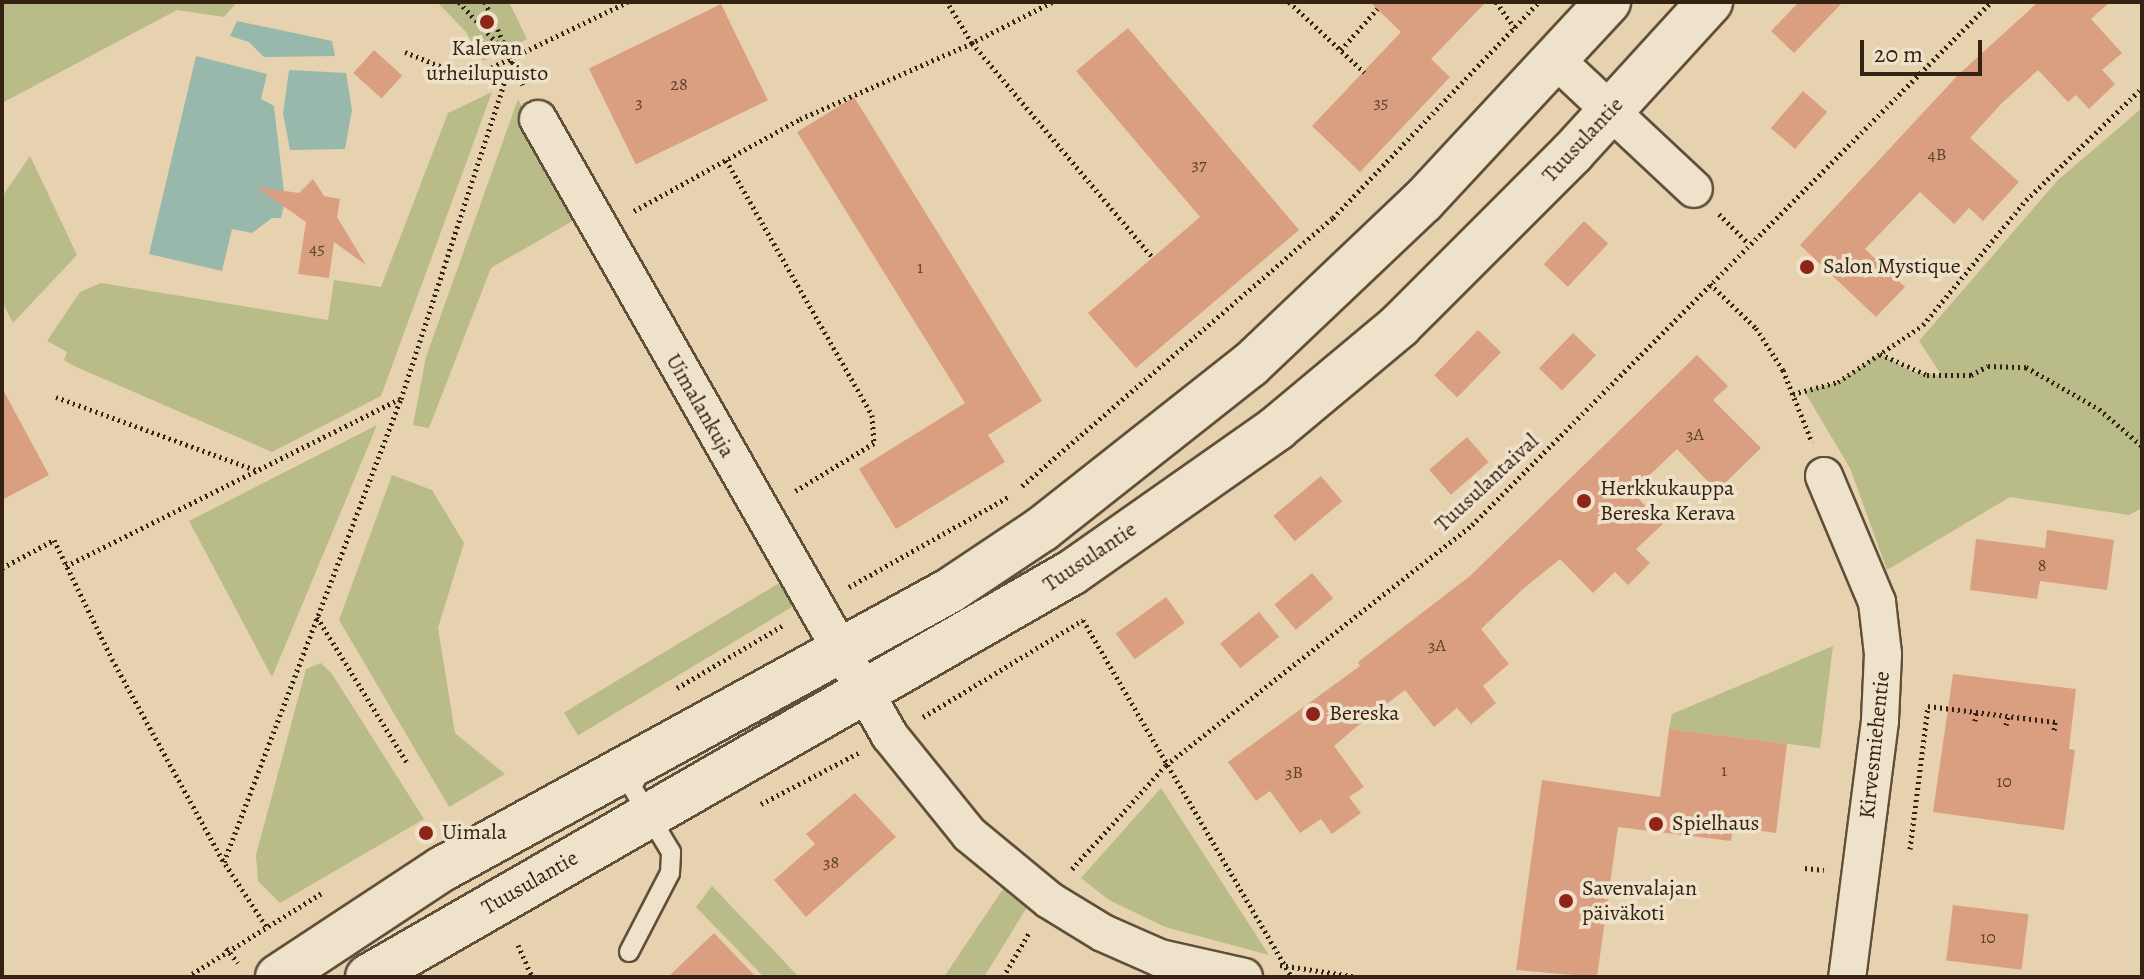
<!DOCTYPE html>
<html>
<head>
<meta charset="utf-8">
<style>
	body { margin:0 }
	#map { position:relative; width:2144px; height:979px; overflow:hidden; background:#e7d2af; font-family:Alegreya,serif }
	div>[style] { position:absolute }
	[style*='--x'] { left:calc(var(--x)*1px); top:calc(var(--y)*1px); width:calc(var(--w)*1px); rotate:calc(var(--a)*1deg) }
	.green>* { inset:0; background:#b9bb88; transform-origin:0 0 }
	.water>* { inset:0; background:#97b8aa }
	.building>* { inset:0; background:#da9f81; transform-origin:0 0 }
	.path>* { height:5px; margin-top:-2.5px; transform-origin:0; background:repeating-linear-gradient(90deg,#342313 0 2px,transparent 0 6px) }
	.roads { filter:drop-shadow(2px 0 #614f3a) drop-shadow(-2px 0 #614f3a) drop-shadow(0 2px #614f3a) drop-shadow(0 -2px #614f3a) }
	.service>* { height:18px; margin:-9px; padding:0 9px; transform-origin:9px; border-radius:9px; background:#efe2cb }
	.minor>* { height:36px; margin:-18px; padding:0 18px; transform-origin:18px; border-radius:18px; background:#efe2cb }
	.secondary>* { height:44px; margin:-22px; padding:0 22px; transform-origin:22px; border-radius:22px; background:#efe2cb }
	.dots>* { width:22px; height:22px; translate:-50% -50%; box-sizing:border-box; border:4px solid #efe2cb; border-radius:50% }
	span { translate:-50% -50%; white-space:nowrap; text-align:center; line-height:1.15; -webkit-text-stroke:7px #efe2cb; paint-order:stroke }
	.number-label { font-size:18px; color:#5e422e }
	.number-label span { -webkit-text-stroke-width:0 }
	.poi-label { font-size:22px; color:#342313 }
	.left { translate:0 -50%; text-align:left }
	.street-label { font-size:22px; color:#342313 }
	.frame { position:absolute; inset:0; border:4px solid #342313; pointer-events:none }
	.scale { position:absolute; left:1860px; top:40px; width:122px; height:36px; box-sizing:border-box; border:4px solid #342313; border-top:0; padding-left:10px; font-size:24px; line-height:28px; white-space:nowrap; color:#342313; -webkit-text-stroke:6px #efe2cb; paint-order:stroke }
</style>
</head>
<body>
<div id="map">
	<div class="green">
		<i style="clip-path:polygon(2px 2px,237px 2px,224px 17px,177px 10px,2px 103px)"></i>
		<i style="clip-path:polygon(437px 2px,509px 2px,527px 39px,483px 61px,466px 32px)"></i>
		<i style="clip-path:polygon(492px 92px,381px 396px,272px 452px,74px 366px,64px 360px,67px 352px,47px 341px,80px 292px,101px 283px,328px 320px,334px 280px,381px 287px,448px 113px)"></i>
		<i style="clip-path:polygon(518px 99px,578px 218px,491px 268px,429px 428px,413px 425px,426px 357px)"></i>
		<i style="clip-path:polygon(2142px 108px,2142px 508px,2129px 515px,2010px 497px,1887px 570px,1850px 468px,1804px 391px,1838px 382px,1880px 354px,1911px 371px,1942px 376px,1919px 341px,2058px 180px)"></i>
		<i style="clip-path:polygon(30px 156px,77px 255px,13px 323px,2px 302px,2px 197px)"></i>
		<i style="clip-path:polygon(377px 425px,272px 677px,189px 521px)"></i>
		<i style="clip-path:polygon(392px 475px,432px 490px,464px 543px,438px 628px,455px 733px,505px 774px,449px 807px,339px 620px)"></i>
		<i style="left:786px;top:579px;width:27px;height:259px;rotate:59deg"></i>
		<i style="clip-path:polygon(1833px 646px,1820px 748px,1669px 729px,1672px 714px)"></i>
		<i style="clip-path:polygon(321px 663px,332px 674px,424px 819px,280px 903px,258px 881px,256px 855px,306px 669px)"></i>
		<i style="clip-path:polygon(1161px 788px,1269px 955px,1165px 927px,1109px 900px,1081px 878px)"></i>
		<i style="clip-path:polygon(712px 886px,799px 977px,764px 977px,696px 907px)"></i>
		<i style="clip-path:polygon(1005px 886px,1027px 907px,984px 977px,944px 977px)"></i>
	</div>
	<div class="water">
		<i style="clip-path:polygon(237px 21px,332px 41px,335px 56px,264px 57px,249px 42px,230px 36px)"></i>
		<i style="clip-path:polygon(196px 56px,267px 74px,261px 99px,274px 106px,285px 201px,281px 218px,272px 218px,252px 233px,232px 229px,222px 271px,149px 254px)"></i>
		<i style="clip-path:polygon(289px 70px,346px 73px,352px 110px,345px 149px,290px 150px,283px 113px)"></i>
	</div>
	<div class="building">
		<i style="clip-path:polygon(1370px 2px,1486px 2px,1431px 59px,1450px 77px,1360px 172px,1312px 126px,1401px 32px)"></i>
		<i style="clip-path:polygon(1799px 2px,1843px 2px,1794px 53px,1771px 31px)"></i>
		<i style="clip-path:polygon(2038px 2px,2110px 2px,2091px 19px,2122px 53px,2102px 70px,2115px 84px,2089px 109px,2076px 95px,2068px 102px,2038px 70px,2001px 104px,1970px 138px,2019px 182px,1983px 221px,1969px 208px,1954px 224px,1920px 192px,1865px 249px,1905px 287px,1876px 317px,1800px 245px,1958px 75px)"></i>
		<i style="left:721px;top:4px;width:107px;height:147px;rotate:64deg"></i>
		<i style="clip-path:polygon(1128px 28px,1299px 230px,1136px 368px,1088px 313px,1200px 217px,1076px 71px)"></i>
		<i style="left:374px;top:50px;width:38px;height:31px;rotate:42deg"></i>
		<i style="left:1803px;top:91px;width:32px;height:49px;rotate:41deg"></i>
		<i style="clip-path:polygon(854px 97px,1042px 401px,988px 435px,1005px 462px,896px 529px,859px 469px,965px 403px,797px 132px)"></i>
		<i style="clip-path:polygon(313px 179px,324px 196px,340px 199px,337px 217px,366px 265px,334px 242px,329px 278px,298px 274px,306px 222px,256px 187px,299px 193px)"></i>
		<i style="left:1584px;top:221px;width:33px;height:59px;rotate:43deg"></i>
		<i style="left:1478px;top:330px;width:32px;height:63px;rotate:44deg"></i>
		<i style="left:1573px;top:333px;width:32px;height:49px;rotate:44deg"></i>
		<i style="clip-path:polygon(1697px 355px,1728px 386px,1713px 400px,1761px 448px,1717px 491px,1677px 449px,1632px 492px,1663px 524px,1636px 549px,1650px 563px,1628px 585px,1615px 572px,1593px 593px,1560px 559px,1522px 590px,1481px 629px,1509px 664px,1483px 686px,1496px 703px,1471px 724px,1457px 708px,1434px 727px,1405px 690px,1355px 728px,1334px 746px,1364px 787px,1349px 797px,1361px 813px,1332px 834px,1321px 819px,1300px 833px,1270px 791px,1256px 801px,1228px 762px,1360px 666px,1358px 662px,1470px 576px)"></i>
		<i style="clip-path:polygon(2px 388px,49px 475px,2px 500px)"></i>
		<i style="left:1467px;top:437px;width:33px;height:50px;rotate:49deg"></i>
		<i style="left:1321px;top:476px;width:33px;height:62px;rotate:50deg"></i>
		<i style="clip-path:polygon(2047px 530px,2114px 540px,2107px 590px,2040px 581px,2037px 599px,1970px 590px,1976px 539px,2045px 548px)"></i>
		<i style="left:1312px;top:573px;width:33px;height:49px;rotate:50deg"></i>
		<i style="left:1166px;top:597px;width:32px;height:62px;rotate:54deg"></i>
		<i style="left:1259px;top:612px;width:32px;height:50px;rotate:51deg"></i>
		<i style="clip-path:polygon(1953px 674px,2076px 689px,2069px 749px,2075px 750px,2064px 830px,1933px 812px)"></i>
		<i style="clip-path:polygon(1669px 729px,1787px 744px,1776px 833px,1733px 827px,1731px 841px,1618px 827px,1597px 977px,1516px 970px,1542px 780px,1660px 797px)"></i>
		<i style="clip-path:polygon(855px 793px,896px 837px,806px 917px,774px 880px,815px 844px,806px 834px)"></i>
		<i style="left:1953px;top:905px;width:76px;height:56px;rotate:7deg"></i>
		<i style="clip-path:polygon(714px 933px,756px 977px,668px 977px)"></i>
	</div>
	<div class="path">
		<i style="--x:459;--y:2;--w:74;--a:47.2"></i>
		<i style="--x:485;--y:2;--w:91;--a:65.4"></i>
		<i style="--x:1052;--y:2;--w:90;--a:152.9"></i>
		<i style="--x:972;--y:43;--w:281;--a:49.9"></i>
		<i style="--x:1289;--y:2;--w:103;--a:43"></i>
		<i style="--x:1496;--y:2;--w:32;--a:54"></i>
		<i style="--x:1341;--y:50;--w:55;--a:-48.7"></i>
		<i style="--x:405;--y:52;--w:59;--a:21.8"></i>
		<i style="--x:460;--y:74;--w:26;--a:-9"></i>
		<i style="--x:486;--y:70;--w:157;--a:-25.7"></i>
		<i style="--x:726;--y:160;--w:294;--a:60.2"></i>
		<i style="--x:872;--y:415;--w:28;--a:86"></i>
		<i style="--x:874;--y:443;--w:92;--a:148.7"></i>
		<i style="--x:634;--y:211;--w:190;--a:-29"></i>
		<i style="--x:800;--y:119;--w:188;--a:-23.8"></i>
		<i style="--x:972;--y:43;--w:48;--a:-121.4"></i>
		<i style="--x:1719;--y:214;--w:41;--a:45"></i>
		<i style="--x:1710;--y:284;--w:64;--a:43.7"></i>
		<i style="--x:1756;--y:328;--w:50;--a:57.3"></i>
		<i style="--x:1783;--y:370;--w:78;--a:68.1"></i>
		<i style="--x:1880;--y:354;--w:51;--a:24.1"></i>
		<i style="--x:1927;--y:375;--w:44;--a:0"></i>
		<i style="--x:1971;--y:375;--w:19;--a:-28"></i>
		<i style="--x:1988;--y:366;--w:38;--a:2"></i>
		<i style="--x:2026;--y:367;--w:84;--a:29.9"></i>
		<i style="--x:2099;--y:409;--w:57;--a:40.7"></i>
		<i style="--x:1793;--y:394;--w:47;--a:-14.9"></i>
		<i style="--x:1838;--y:382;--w:102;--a:-33.8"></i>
		<i style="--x:1923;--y:325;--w:162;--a:-50.5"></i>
		<i style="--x:2026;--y:200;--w:161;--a:-44"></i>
		<i style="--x:56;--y:397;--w:215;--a:20.1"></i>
		<i style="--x:1022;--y:486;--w:411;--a:-40.8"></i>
		<i style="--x:1333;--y:218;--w:298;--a:-46.4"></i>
		<i style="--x:66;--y:566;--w:373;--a:-26.6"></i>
		<i style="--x:2;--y:568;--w:59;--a:-28.3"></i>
		<i style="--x:54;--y:540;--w:132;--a:64"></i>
		<i style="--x:112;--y:659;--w:230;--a:61.2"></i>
		<i style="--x:849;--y:587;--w:183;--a:-29.5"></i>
		<i style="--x:317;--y:617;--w:172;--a:58.3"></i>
		<i style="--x:1083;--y:620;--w:414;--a:59.7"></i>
		<i style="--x:677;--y:688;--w:122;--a:-30.6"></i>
		<i style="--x:923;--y:717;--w:187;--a:-31.2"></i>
		<i style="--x:1975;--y:721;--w:9;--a:-84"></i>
		<i style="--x:2006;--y:725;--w:9;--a:-77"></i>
		<i style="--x:761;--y:804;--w:110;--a:-27.7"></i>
		<i style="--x:1910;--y:849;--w:144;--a:-82.8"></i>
		<i style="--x:1928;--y:706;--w:128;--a:7.2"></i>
		<i style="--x:2055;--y:722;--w:10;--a:96"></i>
		<i style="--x:1805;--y:868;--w:19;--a:6"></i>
		<i style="--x:1072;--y:869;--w:140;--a:-47.9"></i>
		<i style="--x:1166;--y:765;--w:389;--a:-38.1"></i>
		<i style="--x:1472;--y:525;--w:737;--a:-45.22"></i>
		<i style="--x:266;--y:926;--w:77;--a:-123.3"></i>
		<i style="--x:224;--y:862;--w:496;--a:-69.1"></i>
		<i style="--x:401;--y:399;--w:357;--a:-71.9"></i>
		<i style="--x:518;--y:945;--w:35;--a:66"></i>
		<i style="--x:226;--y:948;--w:19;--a:51"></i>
		<i style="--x:1280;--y:965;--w:79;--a:8.7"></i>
		<i style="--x:187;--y:977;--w:159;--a:-31.9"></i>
		<i style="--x:1003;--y:977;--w:51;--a:-59.4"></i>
	</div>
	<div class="roads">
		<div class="service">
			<i style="--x:629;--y:952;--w:89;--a:-62.6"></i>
			<i style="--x:670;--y:873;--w:21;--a:-87"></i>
			<i style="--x:671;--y:852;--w:76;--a:-121"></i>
			<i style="--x:632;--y:787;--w:19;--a:-62"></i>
		</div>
		<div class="minor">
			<i style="--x:1555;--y:59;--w:190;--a:43.1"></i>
			<i style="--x:538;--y:119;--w:710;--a:60.3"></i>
			<i style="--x:890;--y:736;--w:126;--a:51.1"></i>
			<i style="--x:969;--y:834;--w:104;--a:39.5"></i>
			<i style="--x:1049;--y:900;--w:63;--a:31.4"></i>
			<i style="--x:1103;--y:933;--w:62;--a:23.7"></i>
			<i style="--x:1160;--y:958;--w:86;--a:12.7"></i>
			<i style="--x:1824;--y:476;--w:137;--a:67.2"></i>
			<i style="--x:1877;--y:602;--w:52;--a:83.4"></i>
			<i style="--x:1883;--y:654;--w:67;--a:92.6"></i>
			<i style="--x:1880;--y:721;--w:258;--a:97.3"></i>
		</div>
		<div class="secondary">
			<i style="--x:278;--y:977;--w:196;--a:-33.4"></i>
			<i style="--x:442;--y:869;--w:578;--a:-28.74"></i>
			<i style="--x:949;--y:591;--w:112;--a:-33.7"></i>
			<i style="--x:1042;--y:529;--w:265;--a:-38.3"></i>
			<i style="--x:1250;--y:365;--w:238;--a:-43.5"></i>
			<i style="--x:1423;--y:201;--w:272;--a:-47.1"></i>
			<i style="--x:368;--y:977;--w:811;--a:-29.89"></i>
			<i style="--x:1071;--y:573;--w:252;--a:-35.1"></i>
			<i style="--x:1277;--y:428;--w:160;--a:-39.9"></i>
			<i style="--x:1400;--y:325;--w:243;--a:-45"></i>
			<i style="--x:1572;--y:153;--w:205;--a:-47.6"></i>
		</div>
	</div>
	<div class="dots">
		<i style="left:487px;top:22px;background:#8f2418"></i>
		<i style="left:1807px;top:267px;background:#8f2418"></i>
		<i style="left:1584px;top:501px;background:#8f2418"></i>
		<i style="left:1313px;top:714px;background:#8f2418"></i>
		<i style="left:1656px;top:824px;background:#8f2418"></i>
		<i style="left:426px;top:833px;background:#8f2418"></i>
		<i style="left:1566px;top:901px;background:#8f2418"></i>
	</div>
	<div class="number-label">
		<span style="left:679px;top:84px">28</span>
		<span style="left:639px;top:102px">3</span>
		<span style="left:1381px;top:102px">35</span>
		<span style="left:1937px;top:154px">4B</span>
		<span style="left:1199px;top:164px">37</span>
		<span style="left:317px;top:248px">45</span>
		<span style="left:920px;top:267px">1</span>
		<span style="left:1695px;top:434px">3A</span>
		<span style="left:2042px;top:565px">8</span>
		<span style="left:1437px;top:645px">3A</span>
		<span style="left:1724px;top:770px">1</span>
		<span style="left:1294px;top:772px">3B</span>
		<span style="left:2004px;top:781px">10</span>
		<span style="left:831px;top:862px">38</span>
		<span style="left:1988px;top:937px">10</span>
	</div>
	<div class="poi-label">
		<span style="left:487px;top:61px">Kalevan<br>urheilupuisto</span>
		<span class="left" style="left:1823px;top:267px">Salon Mystique</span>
		<span class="left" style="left:1600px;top:501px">Herkkukauppa<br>Bereska Kerava</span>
		<span class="left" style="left:1329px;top:714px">Bereska</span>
		<span class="left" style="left:1672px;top:824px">Spielhaus</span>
		<span class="left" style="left:442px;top:833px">Uimala</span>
		<span class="left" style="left:1582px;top:901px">Savenvalajan<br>päiväkoti</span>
	</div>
	<div class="street-label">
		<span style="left:1583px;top:140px;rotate:-47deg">Tuusulantie</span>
		<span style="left:700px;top:406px;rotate:60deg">Uimalankuja</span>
		<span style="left:1487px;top:483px;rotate:-43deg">Tuusulantaival</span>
		<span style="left:1090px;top:557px;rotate:-34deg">Tuusulantie</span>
		<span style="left:1875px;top:745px;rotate:-84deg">Kirvesmiehentie</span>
		<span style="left:530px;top:883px;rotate:-30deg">Tuusulantie</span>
	</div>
	<div class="frame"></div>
	<div class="scale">20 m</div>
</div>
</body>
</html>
